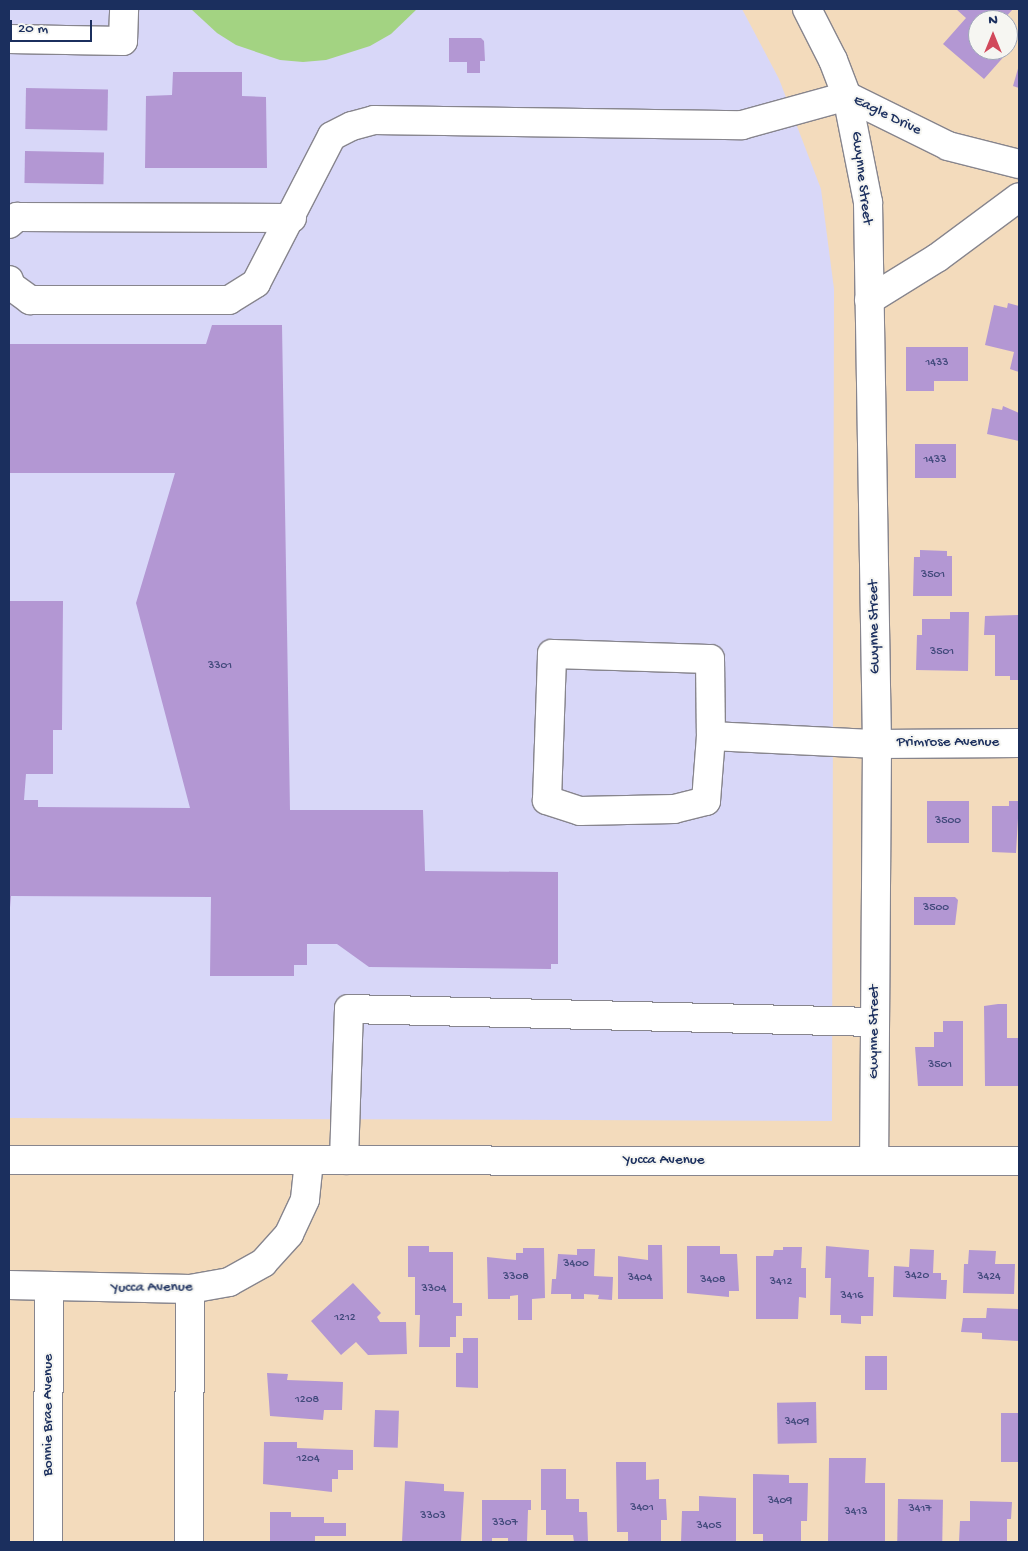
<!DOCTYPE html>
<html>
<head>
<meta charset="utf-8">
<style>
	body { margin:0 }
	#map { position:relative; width:1028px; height:1551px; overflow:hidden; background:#f3dbbc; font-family:"Gochi Hand",sans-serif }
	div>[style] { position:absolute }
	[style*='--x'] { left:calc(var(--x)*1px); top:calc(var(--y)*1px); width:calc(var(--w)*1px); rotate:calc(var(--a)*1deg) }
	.built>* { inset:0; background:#d8d7f8 }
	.green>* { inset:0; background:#a3d382 }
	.building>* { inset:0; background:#b397d3; transform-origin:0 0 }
	.roads { filter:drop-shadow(1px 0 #87858d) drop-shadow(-1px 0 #87858d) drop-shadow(0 1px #87858d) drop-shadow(0 -1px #87858d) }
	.minor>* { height:28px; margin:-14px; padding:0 14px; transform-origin:14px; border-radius:14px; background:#fff }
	span { translate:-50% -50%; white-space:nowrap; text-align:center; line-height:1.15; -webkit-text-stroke:4px #f6f6f2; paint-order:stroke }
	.number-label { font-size:12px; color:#41497b }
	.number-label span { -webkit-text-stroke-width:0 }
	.street-label { font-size:15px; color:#1b2f5e }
	.frame { position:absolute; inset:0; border:10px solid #1b2f5e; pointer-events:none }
	.north { position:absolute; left:968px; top:10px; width:50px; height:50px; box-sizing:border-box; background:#f6f6f2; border:1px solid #9ea6b7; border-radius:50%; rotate:0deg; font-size:14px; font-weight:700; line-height:20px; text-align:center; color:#1b2f5e }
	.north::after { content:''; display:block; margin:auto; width:18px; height:22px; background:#d1495b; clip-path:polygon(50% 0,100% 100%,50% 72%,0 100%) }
	.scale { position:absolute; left:10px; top:20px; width:82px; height:22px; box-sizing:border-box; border:2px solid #1b2f5e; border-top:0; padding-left:6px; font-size:15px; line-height:18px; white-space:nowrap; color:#1b2f5e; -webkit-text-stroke:4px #f6f6f2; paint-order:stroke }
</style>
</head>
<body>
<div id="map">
	<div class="built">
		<i style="clip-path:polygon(9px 9px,742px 9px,779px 79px,821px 189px,834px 289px,832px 1121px,9px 1118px)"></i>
	</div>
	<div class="green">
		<i style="clip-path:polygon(191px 9px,417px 9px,391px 34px,370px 46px,326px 60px,303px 62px,280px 60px,236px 45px,217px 33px)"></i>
	</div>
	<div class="building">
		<i style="clip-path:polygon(956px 9px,1013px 9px,1003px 20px,978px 20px,978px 50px,1007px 53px,984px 79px,943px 44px,966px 18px)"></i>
		<i style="clip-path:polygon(449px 38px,481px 38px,484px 41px,485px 61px,480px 61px,480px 73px,467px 73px,467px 62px,449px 62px)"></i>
		<i style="clip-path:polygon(1019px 65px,1019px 88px,1013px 86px)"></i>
		<i style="clip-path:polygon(173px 72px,242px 72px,242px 96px,266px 97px,267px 168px,145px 168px,146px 96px,172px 95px)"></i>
		<i style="left:26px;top:88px;width:82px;height:41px;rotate:1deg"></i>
		<i style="left:25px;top:151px;width:79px;height:32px;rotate:1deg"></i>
		<i style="clip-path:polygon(1008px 303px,1019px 306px,1019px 372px,1010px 369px,1014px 352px,985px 345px,994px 305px,1007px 308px)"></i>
		<i style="clip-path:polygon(212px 325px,282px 325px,290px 810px,423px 810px,425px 871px,558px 872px,558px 964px,551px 964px,551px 969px,369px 967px,337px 944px,307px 944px,307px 965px,294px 965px,294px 976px,210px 976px,211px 897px,11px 896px,9px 919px,9px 601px,63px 601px,62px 730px,53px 730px,53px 774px,26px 774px,24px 800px,38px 800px,38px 807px,190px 808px,136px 603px,175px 473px,9px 473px,9px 344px,206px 344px)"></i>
		<i style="clip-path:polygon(906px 347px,968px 347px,968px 381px,934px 381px,934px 391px,906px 391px)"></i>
		<i style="clip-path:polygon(1003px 406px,1019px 413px,1019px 441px,987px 434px,992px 408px,1002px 410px)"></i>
		<i style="left:915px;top:444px;width:41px;height:34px"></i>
		<i style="clip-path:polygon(920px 550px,947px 551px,947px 556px,952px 556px,952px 596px,913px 596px,914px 557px,920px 557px)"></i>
		<i style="clip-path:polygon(950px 612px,969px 612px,968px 671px,916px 670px,917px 635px,922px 635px,922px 619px,950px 619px)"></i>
		<i style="clip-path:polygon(1019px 615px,1019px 680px,1010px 680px,1010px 676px,995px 676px,995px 635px,984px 635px,985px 616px)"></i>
		<i style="left:969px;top:801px;width:42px;height:42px;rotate:90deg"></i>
		<i style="clip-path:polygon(1009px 801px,1019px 801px,1016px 853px,992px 852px,992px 806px,1009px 806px)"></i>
		<i style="clip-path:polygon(914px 897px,955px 897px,958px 900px,955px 925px,914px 925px)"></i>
		<i style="clip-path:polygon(998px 1004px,1007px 1004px,1007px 1038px,1019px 1038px,1019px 1086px,985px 1086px,984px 1006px)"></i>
		<i style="clip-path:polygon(943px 1021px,963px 1021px,963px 1086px,918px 1086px,915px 1047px,934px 1047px,934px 1032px,943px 1032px)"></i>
		<i style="clip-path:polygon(648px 1245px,662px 1245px,663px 1299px,618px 1299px,618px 1256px,648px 1260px)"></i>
		<i style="clip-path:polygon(408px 1246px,429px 1246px,429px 1252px,453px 1252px,453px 1303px,462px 1303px,462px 1316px,456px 1316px,456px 1337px,450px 1337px,450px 1347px,419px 1347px,420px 1315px,415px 1315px,415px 1277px,408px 1277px)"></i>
		<i style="clip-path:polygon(687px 1246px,720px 1246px,720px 1254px,737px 1254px,739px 1291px,729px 1291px,729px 1297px,687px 1293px)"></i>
		<i style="clip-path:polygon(826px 1246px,869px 1250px,868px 1277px,874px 1277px,873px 1316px,861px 1316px,861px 1324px,841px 1323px,841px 1315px,830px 1315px,831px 1278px,825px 1278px)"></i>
		<i style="clip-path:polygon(783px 1247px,802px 1247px,801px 1268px,806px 1268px,806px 1298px,799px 1297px,798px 1319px,756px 1319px,756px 1256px,773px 1256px,774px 1250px,783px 1250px)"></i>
		<i style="clip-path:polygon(523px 1248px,544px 1248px,545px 1298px,532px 1299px,532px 1320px,518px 1320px,518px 1295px,510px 1296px,510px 1299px,488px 1299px,487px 1257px,516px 1260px,516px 1253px,523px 1253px)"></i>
		<i style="clip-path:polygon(577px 1249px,595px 1249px,594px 1276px,613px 1277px,612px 1300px,598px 1299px,599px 1295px,584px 1294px,584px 1299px,571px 1299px,571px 1294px,551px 1294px,552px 1279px,556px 1279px,558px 1254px,577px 1255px)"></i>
		<i style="clip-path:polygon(910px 1249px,934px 1250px,933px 1273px,941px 1273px,941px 1280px,947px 1280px,946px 1299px,893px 1297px,894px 1266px,909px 1267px)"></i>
		<i style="clip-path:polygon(969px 1250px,996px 1251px,995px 1264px,1015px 1264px,1014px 1294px,963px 1293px,964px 1264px,968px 1264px)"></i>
		<i style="clip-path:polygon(353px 1283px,381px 1313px,377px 1317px,380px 1322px,406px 1322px,407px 1354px,368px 1355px,356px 1342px,341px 1355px,311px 1321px)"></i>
		<i style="clip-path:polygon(987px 1308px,1019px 1309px,1019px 1341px,982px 1339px,982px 1333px,961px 1332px,963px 1318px,986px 1318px)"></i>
		<i style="clip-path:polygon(463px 1338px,478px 1338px,478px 1388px,456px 1387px,456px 1353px,463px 1353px)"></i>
		<i style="left:865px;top:1356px;width:22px;height:34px"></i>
		<i style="clip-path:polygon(267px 1373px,288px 1374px,287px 1380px,343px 1382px,342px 1410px,324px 1410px,323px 1420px,270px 1416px)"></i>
		<i style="left:816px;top:1402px;width:41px;height:39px;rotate:89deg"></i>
		<i style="left:375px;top:1410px;width:24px;height:37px;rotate:2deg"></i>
		<i style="left:1001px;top:1413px;width:18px;height:49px"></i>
		<i style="clip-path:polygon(264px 1442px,297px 1442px,297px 1448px,353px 1450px,353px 1470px,338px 1470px,338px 1479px,332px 1479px,332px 1492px,263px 1484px)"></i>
		<i style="clip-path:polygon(829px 1458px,866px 1458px,865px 1483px,885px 1483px,885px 1542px,828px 1542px)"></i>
		<i style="clip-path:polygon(616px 1462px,646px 1462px,646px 1480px,659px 1479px,659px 1499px,666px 1499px,667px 1520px,661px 1520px,661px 1542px,628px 1542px,628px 1532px,617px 1532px)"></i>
		<i style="clip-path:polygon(541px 1469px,566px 1469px,566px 1499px,579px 1499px,579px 1512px,587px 1512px,588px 1542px,574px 1542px,573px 1535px,546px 1535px,546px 1510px,541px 1510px)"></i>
		<i style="clip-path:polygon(753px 1474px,789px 1475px,789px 1483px,808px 1483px,807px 1521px,801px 1521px,801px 1542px,763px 1542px,763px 1534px,753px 1534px)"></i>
		<i style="clip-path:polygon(405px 1481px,444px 1484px,444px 1491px,464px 1492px,461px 1542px,402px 1542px)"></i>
		<i style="clip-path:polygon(699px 1496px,736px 1498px,736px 1542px,681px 1542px,682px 1511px,699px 1511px)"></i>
		<i style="left:898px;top:1499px;width:45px;height:43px;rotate:1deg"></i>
		<i style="clip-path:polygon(482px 1500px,531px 1500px,531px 1510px,528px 1510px,527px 1542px,508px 1542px,508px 1538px,492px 1538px,492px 1542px,482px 1542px)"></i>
		<i style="clip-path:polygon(970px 1501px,1012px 1502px,1011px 1519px,1007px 1519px,1007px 1542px,959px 1542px,960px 1521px,970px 1521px)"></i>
		<i style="clip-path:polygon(270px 1512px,291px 1512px,291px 1517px,324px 1517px,324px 1523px,346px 1523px,346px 1536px,315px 1536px,315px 1541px,270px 1542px)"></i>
	</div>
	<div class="roads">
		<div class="minor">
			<i style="--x:807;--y:9;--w:57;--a:63"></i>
			<i style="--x:833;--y:60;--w:39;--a:69"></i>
			<i style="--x:847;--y:96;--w:113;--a:26.3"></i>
			<i style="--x:948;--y:146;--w:73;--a:14.2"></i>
			<i style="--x:9;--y:39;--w:114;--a:1"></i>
			<i style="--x:123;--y:41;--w:32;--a:-88"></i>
			<i style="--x:9;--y:224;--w:11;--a:-41"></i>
			<i style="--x:17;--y:217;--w:275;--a:0.2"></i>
			<i style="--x:9;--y:280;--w:6;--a:72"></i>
			<i style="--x:11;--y:286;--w:24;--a:36"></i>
			<i style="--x:30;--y:300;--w:199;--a:0"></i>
			<i style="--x:229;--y:300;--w:32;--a:-32"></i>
			<i style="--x:256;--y:283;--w:165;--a:-62.7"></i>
			<i style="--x:332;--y:136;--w:22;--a:-27"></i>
			<i style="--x:352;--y:126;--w:23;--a:-15"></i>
			<i style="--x:374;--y:120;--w:368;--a:0.8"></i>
			<i style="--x:742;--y:125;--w:109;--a:-15.4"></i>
			<i style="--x:847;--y:96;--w:108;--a:78.8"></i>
			<i style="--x:868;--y:202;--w:542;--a:89.05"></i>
			<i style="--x:877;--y:744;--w:417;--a:90.4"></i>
			<i style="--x:869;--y:300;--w:80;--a:-31.7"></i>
			<i style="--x:937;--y:258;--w:102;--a:-36.6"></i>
			<i style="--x:711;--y:736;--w:65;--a:94.4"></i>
			<i style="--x:706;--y:801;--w:33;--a:166"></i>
			<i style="--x:674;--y:809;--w:94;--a:178.8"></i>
			<i style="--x:580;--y:811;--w:35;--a:-162"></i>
			<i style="--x:547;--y:800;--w:146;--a:-88"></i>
			<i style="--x:552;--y:654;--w:158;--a:1.8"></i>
			<i style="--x:710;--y:659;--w:77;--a:89.3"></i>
			<i style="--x:711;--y:736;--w:166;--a:2.8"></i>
			<i style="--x:877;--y:744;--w:142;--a:-0.4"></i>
			<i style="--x:9;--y:1160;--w:1010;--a:0.06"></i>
			<i style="--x:344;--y:1160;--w:151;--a:-88.1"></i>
			<i style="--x:349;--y:1009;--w:526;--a:1.42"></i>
			<i style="--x:9;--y:1285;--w:181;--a:1.3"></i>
			<i style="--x:190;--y:1289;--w:40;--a:-10"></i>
			<i style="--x:229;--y:1282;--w:39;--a:-29"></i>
			<i style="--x:263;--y:1263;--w:39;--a:-48"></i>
			<i style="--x:289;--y:1234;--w:38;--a:-65"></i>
			<i style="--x:305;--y:1199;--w:39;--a:-84"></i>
			<i style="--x:48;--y:1542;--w:254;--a:-89.8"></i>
			<i style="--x:189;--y:1542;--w:253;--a:-89.8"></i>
		</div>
	</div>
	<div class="number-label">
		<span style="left:937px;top:364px">1433</span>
		<span style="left:935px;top:461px">1433</span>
		<span style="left:933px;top:576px">3501</span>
		<span style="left:942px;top:653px">3501</span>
		<span style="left:220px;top:667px">3301</span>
		<span style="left:948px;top:822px">3500</span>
		<span style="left:936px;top:909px">3500</span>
		<span style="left:940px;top:1066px">3501</span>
		<span style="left:576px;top:1265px">3400</span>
		<span style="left:917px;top:1277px">3420</span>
		<span style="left:516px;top:1278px">3308</span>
		<span style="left:989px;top:1278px">3424</span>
		<span style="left:640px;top:1279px">3404</span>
		<span style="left:713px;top:1281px">3408</span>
		<span style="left:781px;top:1283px">3412</span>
		<span style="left:434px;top:1290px">3304</span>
		<span style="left:852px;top:1297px">3416</span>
		<span style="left:345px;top:1319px">1212</span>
		<span style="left:307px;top:1401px">1208</span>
		<span style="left:797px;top:1423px">3409</span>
		<span style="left:308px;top:1460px">1204</span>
		<span style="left:780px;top:1502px">3409</span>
		<span style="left:642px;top:1509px">3401</span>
		<span style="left:920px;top:1510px">3417</span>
		<span style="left:856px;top:1513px">3413</span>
		<span style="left:433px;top:1517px">3303</span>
		<span style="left:505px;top:1524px">3307</span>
		<span style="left:709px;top:1527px">3405</span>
	</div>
	<div class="street-label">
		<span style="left:887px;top:116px;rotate:26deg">Eagle Drive</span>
		<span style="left:861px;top:178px;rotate:83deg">Gwynne Street</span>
		<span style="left:875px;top:627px;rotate:-91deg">Gwynne Street</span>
		<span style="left:948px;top:743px">Primrose Avenue</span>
		<span style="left:875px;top:1032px;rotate:-90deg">Gwynne Street</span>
		<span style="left:664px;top:1161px">Yucca Avenue</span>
		<span style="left:152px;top:1288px;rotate:-1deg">Yucca Avenue</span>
		<span style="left:49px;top:1415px;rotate:-90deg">Bonnie Brae Avenue</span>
	</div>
	<div class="frame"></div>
	<div class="north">N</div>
	<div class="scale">20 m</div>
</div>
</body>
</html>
